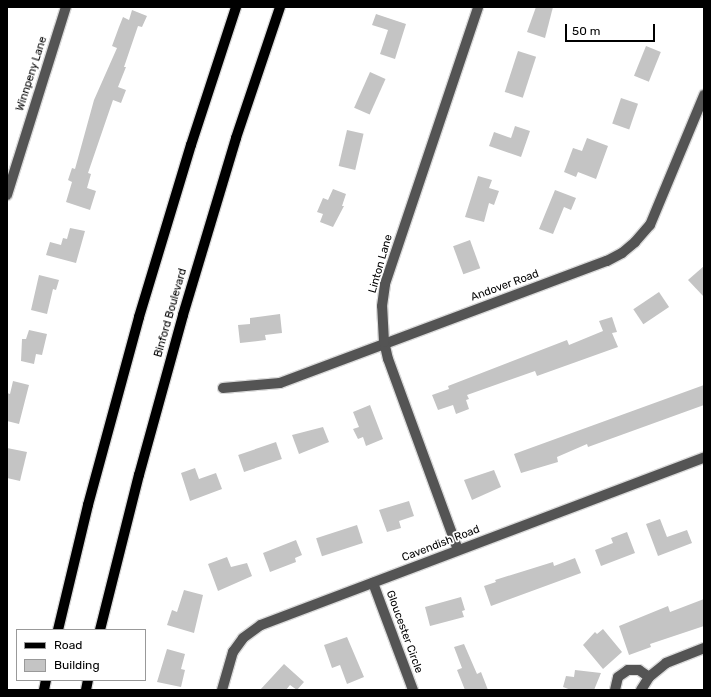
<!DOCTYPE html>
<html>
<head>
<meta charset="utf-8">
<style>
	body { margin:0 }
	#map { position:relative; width:711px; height:697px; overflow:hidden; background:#fff; font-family:Rubik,sans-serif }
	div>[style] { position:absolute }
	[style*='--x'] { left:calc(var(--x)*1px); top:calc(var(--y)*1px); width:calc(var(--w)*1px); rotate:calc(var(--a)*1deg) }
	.building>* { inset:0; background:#c4c4c4; transform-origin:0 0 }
	.roads { filter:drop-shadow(1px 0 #dbdbdb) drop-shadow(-1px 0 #dbdbdb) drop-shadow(0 1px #dbdbdb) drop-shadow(0 -1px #dbdbdb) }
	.minor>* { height:10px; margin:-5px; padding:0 5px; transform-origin:5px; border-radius:5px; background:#545454 }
	.major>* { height:10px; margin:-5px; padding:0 5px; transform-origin:5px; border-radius:5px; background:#000 }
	span { translate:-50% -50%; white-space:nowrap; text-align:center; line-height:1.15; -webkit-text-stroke:3.5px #fff; paint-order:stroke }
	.street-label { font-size:11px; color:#000 }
	.frame { position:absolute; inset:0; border:8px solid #000; pointer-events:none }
	.legend { position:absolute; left:16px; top:629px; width:130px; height:52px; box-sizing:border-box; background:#fff; border:1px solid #999; margin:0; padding:5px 7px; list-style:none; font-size:12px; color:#000 }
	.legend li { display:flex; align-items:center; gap:8px; height:20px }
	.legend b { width:20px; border:1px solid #999 }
	.scale { position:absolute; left:565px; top:24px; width:90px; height:18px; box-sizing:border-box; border:2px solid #000; border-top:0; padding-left:5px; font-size:12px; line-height:14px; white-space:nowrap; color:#000; -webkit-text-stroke:3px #fff; paint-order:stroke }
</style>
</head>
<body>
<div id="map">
	<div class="building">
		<i style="clip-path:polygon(536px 7px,553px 7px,545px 38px,527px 32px)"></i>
		<i style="clip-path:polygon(132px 10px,147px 16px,142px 27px,138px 26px,124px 67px,126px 67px,118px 87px,126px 90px,121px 103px,113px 100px,88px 173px,91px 174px,87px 188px,96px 191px,90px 210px,66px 202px,72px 182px,68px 180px,72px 168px,75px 169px,94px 100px,117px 48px,112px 46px,119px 27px,123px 17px,129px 20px)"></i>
		<i style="clip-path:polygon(376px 14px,406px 24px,395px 59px,380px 54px,388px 30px,372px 25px)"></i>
		<i style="left:646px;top:46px;width:16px;height:32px;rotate:22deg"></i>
		<i style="left:518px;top:51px;width:19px;height:43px;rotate:18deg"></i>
		<i style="left:370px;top:72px;width:17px;height:39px;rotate:24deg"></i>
		<i style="left:621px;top:98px;width:18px;height:27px;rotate:19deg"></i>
		<i style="clip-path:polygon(515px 126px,530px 131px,521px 157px,489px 146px,494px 132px,511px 138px)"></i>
		<i style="left:347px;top:130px;width:17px;height:37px;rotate:13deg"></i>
		<i style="clip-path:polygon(587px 138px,608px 146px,596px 179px,578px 172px,576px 177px,564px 172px,573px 148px,582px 151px)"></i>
		<i style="clip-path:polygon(478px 176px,492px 180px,489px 188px,499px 191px,494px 205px,489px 203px,484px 222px,465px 217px)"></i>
		<i style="clip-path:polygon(333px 189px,346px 194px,342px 206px,344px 206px,333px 227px,320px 222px,323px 214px,317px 212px,323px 198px,328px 200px)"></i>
		<i style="clip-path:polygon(555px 190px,576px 198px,571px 210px,564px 207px,553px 234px,539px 229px)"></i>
		<i style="clip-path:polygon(70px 228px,85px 231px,76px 263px,46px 255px,50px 242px,61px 245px,63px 238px,67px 239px)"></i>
		<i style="left:470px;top:240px;width:30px;height:18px;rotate:70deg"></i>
		<i style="clip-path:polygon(704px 266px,704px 297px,688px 280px)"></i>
		<i style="clip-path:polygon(39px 275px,59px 280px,56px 290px,53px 289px,47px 314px,31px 310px)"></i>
		<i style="left:659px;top:292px;width:18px;height:31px;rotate:56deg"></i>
		<i style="clip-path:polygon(280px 314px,282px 333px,265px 335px,266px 340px,240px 343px,238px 325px,250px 324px,250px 318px)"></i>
		<i style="clip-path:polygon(612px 317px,617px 332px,612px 333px,618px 347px,537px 376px,535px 371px,467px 395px,469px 399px,466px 400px,469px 409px,456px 414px,453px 405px,438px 410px,432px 395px,449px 389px,448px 386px,567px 340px,569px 345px,603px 331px,599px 321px)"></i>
		<i style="clip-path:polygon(29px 330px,47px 334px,42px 355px,36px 354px,34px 364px,21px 361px,22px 339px,26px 339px)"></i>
		<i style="clip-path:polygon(13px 381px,29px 385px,19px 424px,7px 421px,7px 393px,10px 394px)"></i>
		<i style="clip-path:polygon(704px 385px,704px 405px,588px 447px,587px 444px,557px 457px,558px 462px,521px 473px,514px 454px)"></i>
		<i style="clip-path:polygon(370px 405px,383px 439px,366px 446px,363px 437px,358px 439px,353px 429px,359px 427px,353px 412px)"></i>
		<i style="clip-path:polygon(323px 427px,329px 442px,299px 454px,292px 435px)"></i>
		<i style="left:276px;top:442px;width:18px;height:40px;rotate:71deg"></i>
		<i style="clip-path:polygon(7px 448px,27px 452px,20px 481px,7px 478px)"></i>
		<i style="clip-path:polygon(195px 468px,199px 479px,216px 473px,222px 489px,190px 501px,181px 473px)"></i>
		<i style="clip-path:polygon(494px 470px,501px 487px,472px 500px,464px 480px)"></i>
		<i style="clip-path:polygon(409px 501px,414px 516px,399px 521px,401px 528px,387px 532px,379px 510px)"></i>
		<i style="clip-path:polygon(660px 519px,667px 537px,687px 530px,692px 543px,658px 556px,646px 524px)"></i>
		<i style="left:357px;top:525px;width:19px;height:43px;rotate:72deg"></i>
		<i style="clip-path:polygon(627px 532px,635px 553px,601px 566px,595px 550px,613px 543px,611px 538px)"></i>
		<i style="clip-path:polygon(296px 540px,302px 555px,295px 558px,296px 562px,270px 572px,263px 553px)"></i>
		<i style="clip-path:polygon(227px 557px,231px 567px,247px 563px,252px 576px,218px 591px,208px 564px)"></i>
		<i style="clip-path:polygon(575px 558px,581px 573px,491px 606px,484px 586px,496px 582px,495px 580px,553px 562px,554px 566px)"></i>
		<i style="clip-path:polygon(184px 590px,203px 595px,194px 633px,167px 625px,172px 610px,177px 612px)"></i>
		<i style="clip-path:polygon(461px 597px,465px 610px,462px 611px,464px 617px,430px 626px,425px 607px)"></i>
		<i style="clip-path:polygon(704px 599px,704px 626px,650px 644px,651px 647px,629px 655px,619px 626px,668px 606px,670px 612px)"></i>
		<i style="clip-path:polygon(603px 629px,622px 652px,603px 669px,583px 645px,595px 632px,597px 634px)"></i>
		<i style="clip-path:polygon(347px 637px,364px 677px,347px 684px,340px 665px,332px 668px,324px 645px)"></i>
		<i style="clip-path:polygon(464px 644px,477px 674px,481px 672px,488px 690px,465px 690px,457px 670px,462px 668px,454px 647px)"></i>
		<i style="clip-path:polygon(167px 649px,185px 654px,181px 669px,185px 670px,181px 687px,157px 682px)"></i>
		<i style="clip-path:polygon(284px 664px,304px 682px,297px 690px,290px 685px,286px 690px,260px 690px)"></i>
		<i style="clip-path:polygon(575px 670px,601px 673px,594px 690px,571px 690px,563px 687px,566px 676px,574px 677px)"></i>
	</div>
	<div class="roads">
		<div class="minor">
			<i style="--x:7;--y:195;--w:197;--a:-72.6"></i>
			<i style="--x:223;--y:388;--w:57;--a:-5"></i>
			<i style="--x:280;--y:383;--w:349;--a:-20.5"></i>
			<i style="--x:607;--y:261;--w:17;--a:-28"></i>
			<i style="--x:622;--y:253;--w:17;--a:-40"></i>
			<i style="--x:635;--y:242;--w:23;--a:-49"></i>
			<i style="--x:650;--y:225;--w:141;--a:-67.4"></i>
			<i style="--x:458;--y:550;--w:203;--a:-110.1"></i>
			<i style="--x:388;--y:359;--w:17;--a:-103"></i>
			<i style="--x:384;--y:342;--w:36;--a:-93"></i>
			<i style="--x:382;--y:306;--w:22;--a:-82"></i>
			<i style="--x:385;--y:284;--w:292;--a:-71.4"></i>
			<i style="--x:373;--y:583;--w:114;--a:69.5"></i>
			<i style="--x:222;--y:690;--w:40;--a:-74"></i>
			<i style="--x:233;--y:652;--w:17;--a:-54"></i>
			<i style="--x:243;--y:638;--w:22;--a:-36"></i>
			<i style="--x:261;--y:625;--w:473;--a:-20.7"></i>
			<i style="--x:615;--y:690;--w:13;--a:-77"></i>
			<i style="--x:618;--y:677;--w:12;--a:-35"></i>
			<i style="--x:628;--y:670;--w:11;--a:0"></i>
			<i style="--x:639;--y:670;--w:12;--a:35"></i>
			<i style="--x:641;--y:690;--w:15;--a:-58"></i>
			<i style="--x:649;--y:677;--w:22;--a:-39"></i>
			<i style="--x:666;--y:663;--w:41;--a:-21.5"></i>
		</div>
		<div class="major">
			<i style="--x:58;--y:630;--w:129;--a:-76.5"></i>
			<i style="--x:88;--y:505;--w:195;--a:-74.8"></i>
			<i style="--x:139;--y:317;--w:180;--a:-73.2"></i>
			<i style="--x:191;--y:145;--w:145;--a:-71.9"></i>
			<i style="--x:100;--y:630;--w:160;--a:-75.9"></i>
			<i style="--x:139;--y:475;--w:166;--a:-74.6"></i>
			<i style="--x:183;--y:315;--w:185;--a:-73.3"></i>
			<i style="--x:236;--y:138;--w:138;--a:-71.4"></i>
			<i style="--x:44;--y:690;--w:10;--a:-79"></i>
			<i style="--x:86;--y:690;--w:10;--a:-79"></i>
		</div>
	</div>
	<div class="street-label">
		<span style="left:32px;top:74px;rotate:-72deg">Winnpeny Lane</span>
		<span style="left:381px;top:264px;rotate:-74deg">Linton Lane</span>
		<span style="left:505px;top:286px;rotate:-20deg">Andover Road</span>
		<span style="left:171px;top:313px;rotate:-74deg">Binford Boulevard</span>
		<span style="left:441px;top:544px;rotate:-21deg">Cavendish Road</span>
		<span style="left:404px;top:632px;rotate:70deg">Gloucester Circle</span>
	</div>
	<div class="frame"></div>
	<ul class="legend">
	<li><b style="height:5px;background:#000"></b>Road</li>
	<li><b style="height:11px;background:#c4c4c4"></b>Building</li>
	</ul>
	<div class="scale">50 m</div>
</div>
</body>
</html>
